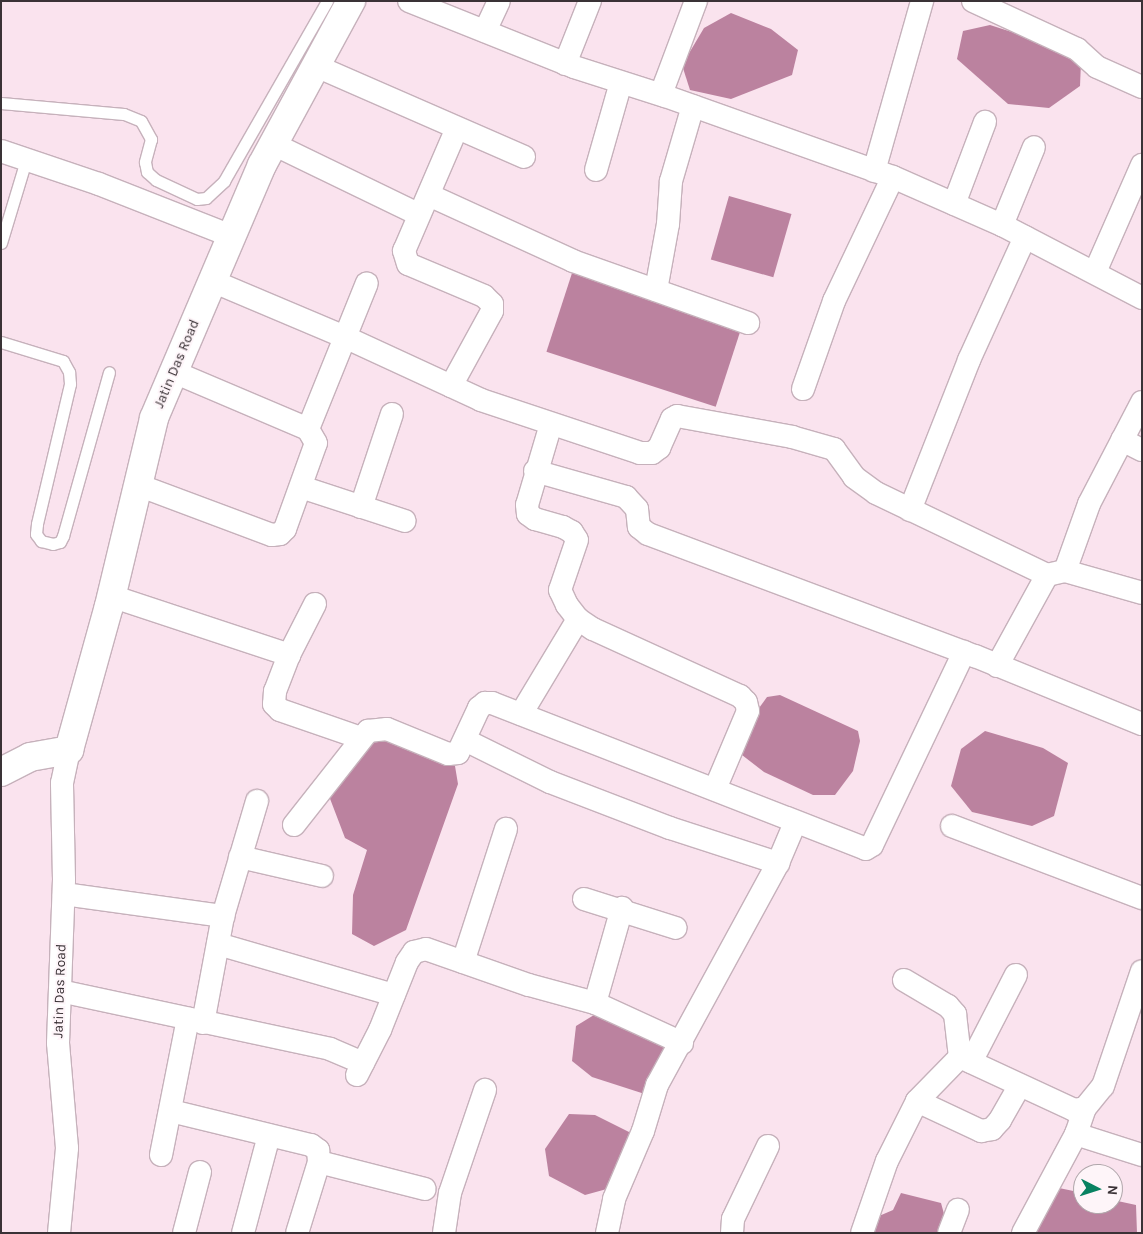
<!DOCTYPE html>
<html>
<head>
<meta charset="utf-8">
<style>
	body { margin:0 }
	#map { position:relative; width:1143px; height:1234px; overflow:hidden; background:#fae3ee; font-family:Karla,sans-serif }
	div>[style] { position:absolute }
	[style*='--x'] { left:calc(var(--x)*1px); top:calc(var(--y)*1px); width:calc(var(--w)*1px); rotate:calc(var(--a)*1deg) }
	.water>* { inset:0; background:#bb829f; transform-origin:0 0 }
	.roads { filter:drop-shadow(1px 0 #c6b1bb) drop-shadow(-1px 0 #c6b1bb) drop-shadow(0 1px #c6b1bb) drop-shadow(0 -1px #c6b1bb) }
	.lane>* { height:11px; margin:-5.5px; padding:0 5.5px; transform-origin:5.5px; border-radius:5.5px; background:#fff }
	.street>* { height:22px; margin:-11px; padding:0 11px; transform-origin:11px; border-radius:11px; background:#fff }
	.secondary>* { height:28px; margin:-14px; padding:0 14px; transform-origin:14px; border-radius:14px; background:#fff }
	span { translate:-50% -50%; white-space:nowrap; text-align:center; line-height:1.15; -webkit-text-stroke:4px #fef5f9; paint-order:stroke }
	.street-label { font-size:14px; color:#3a3236 }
	.frame { position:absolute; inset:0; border:2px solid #3a3236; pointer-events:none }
	.north { position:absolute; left:1073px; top:1164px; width:50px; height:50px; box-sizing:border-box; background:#fef5f9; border:1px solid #b0a7ab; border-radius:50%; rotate:95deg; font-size:14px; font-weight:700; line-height:20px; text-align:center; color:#3a3236 }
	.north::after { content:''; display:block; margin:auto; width:18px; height:22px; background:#088262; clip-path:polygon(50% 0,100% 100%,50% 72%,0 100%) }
</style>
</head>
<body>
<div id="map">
	<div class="water">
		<i style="clip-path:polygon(731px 13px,771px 29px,798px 50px,792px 75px,731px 99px,690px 90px,682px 65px,704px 28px)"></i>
		<i style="clip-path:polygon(990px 25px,1052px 45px,1081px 62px,1080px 86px,1049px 108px,1008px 104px,957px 59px,963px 31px)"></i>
		<i style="left:729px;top:196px;width:65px;height:66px;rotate:16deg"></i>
		<i style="left:573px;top:270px;width:178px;height:86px;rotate:18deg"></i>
		<i style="clip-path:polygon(780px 695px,858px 731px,860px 741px,853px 771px,835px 795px,813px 795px,764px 772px,742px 755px,759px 708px,767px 697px)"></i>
		<i style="clip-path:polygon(985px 731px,1043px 748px,1068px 763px,1054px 816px,1032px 826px,972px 812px,951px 786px,961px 749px)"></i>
		<i style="clip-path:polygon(380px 735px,455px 766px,458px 784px,406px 930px,374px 946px,352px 934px,353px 895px,367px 850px,345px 838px,329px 796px)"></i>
		<i style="clip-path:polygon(594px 1015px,675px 1052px,654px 1097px,592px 1077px,572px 1061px,576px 1026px)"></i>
		<i style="clip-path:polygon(569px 1114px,595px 1115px,631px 1133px,614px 1187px,585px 1195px,549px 1176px,545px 1149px)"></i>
		<i style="clip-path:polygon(1059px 1188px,1083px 1193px,1083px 1204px,1113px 1204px,1113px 1200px,1136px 1205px,1137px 1233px,1032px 1233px)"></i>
		<i style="clip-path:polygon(901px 1193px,941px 1203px,946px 1221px,942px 1233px,873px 1233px,879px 1216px,893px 1210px)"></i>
	</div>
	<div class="roads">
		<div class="lane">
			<i style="--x:1;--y:103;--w:123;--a:5.1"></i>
			<i style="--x:124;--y:114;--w:18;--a:22"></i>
			<i style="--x:141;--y:121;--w:21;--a:61"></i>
			<i style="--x:151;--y:139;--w:24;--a:105"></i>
			<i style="--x:145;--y:162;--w:10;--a:79"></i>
			<i style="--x:147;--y:172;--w:12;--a:42"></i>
			<i style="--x:156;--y:180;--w:45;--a:24.9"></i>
			<i style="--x:197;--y:199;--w:9;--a:-6"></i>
			<i style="--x:206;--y:198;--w:25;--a:-43"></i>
			<i style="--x:224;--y:181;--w:207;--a:-60.2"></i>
			<i style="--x:1;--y:243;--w:87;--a:-73.2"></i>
			<i style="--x:1;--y:342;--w:65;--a:17"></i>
			<i style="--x:63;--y:361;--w:13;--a:61"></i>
			<i style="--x:69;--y:372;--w:12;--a:85"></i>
			<i style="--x:70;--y:384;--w:144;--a:103.3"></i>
			<i style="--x:37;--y:524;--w:10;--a:96"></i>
			<i style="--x:36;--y:534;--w:9;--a:54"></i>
			<i style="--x:41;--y:541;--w:12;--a:14"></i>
			<i style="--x:53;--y:544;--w:7;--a:-16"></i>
			<i style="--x:60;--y:542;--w:7;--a:-63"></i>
			<i style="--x:63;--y:536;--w:170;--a:-74.3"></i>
		</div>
		<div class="street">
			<i style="--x:409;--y:1;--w:178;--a:21.8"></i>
			<i style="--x:574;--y:67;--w:96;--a:17.7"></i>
			<i style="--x:665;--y:96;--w:242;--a:19.6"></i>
			<i style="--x:893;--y:177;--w:119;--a:23.8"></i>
			<i style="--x:1002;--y:225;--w:158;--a:27.5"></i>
			<i style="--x:973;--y:1;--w:115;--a:24.8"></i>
			<i style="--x:1077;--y:49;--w:27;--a:42"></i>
			<i style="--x:1097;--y:67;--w:49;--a:24"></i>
			<i style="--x:485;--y:31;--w:33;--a:-65"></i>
			<i style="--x:565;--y:64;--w:68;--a:-68.4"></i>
			<i style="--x:316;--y:66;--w:227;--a:23.6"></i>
			<i style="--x:661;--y:94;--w:99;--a:-69.4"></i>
			<i style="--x:273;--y:144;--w:161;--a:25.8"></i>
			<i style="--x:1;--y:151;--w:103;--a:18.6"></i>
			<i style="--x:99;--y:184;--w:142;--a:21.5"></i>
			<i style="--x:596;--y:170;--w:91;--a:-74.1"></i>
			<i style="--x:874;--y:171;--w:177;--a:-74.2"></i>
			<i style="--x:429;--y:195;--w:158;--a:24.6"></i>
			<i style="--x:573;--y:261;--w:186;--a:19.5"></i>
			<i style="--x:954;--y:204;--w:88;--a:-69.3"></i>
			<i style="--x:1002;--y:225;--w:84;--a:-67.7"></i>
			<i style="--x:1095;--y:272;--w:117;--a:-66.3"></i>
			<i style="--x:212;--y:281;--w:147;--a:22.9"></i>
			<i style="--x:347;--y:338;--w:148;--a:24.8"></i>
			<i style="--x:481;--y:400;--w:168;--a:18.4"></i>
			<i style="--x:640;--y:453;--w:12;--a:0"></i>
			<i style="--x:652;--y:453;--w:9;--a:-36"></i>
			<i style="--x:659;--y:448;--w:32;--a:-66"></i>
			<i style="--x:672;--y:419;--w:6;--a:-31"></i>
			<i style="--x:677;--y:416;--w:117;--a:10.3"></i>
			<i style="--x:792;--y:437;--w:44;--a:15.9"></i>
			<i style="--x:834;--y:449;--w:34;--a:54"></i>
			<i style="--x:854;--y:477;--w:27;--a:36"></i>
			<i style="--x:876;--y:493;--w:190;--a:25.6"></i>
			<i style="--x:1047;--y:575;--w:18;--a:-13"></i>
			<i style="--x:656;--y:290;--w:67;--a:-79.7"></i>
			<i style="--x:668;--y:224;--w:43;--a:-86"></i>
			<i style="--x:671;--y:181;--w:78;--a:-73.7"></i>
			<i style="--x:451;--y:386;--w:85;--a:-61.3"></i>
			<i style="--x:492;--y:311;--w:7;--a:-90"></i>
			<i style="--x:492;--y:304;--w:11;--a:-135"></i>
			<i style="--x:484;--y:296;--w:82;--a:-157.2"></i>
			<i style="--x:408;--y:264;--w:14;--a:-107"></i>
			<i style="--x:404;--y:251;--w:132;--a:-66.7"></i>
			<i style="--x:803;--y:389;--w:93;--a:-70.6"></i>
			<i style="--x:834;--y:301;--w:137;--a:-64.6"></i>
			<i style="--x:1142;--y:402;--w:115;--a:117.5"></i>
			<i style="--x:1089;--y:504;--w:71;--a:109.7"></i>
			<i style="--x:1065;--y:571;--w:80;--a:15.9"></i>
			<i style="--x:551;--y:424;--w:84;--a:106.5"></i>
			<i style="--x:527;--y:505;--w:9;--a:84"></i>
			<i style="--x:528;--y:514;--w:9;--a:36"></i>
			<i style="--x:535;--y:519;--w:29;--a:16"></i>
			<i style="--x:563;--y:527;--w:10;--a:29"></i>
			<i style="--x:572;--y:532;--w:9;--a:58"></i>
			<i style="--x:577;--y:540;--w:53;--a:108.8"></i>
			<i style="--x:560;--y:590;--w:17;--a:65"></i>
			<i style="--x:567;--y:605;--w:18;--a:52"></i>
			<i style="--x:578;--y:619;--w:18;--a:34"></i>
			<i style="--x:593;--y:629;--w:162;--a:24.5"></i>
			<i style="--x:740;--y:696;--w:8;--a:45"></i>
			<i style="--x:746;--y:702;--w:9;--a:77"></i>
			<i style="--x:748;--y:711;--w:85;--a:112.9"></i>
			<i style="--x:308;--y:429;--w:157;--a:-68"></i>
			<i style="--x:1122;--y:440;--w:22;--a:27"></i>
			<i style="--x:535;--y:471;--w:95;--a:15.9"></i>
			<i style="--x:626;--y:497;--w:16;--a:47"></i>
			<i style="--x:637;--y:509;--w:18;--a:84"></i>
			<i style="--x:639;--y:527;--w:11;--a:38"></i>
			<i style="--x:648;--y:534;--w:349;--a:20.5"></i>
			<i style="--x:975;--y:656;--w:180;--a:22.2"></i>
			<i style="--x:138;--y:485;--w:143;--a:20.5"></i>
			<i style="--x:272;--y:535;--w:8;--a:-7"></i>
			<i style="--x:280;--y:534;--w:7;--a:-45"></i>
			<i style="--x:285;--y:529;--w:91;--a:-70.2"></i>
			<i style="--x:316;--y:443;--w:16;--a:-120"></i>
			<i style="--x:308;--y:429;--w:146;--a:-157"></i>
			<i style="--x:301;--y:487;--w:109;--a:18.1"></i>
			<i style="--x:361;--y:507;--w:98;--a:-71.6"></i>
			<i style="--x:910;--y:510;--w:161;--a:-68.5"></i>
			<i style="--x:969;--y:360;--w:135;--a:-65.5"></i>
			<i style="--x:111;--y:596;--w:188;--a:18.3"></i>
			<i style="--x:315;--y:604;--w:57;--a:117"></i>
			<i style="--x:289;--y:655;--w:39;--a:111"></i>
			<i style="--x:275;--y:691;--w:13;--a:94"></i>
			<i style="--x:274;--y:704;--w:8;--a:45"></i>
			<i style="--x:280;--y:710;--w:86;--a:19.1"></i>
			<i style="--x:997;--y:666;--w:104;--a:-61.2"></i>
			<i style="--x:521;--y:714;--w:111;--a:-59"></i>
			<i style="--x:465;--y:740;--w:95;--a:26.3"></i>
			<i style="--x:550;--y:782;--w:129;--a:21"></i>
			<i style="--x:670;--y:828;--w:114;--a:18"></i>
			<i style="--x:294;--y:825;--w:120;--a:-51.8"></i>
			<i style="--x:368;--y:731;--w:19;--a:-6"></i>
			<i style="--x:387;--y:729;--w:66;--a:22.3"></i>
			<i style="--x:448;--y:754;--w:10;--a:-6"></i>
			<i style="--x:458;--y:753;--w:50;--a:-65"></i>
			<i style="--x:479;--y:708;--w:8;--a:-40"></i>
			<i style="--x:485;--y:703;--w:7;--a:0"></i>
			<i style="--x:492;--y:703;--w:401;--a:21.3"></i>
			<i style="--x:866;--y:849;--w:7;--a:-34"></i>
			<i style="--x:872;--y:845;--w:214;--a:-64.5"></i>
			<i style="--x:952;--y:826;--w:203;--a:20.8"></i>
			<i style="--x:240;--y:857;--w:84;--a:13"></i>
			<i style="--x:64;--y:894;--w:161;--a:7.9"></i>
			<i style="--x:584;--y:899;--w:96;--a:17.5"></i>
			<i style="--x:218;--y:944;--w:183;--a:16.2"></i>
			<i style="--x:463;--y:962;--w:140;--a:-72.1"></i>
			<i style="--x:904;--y:980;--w:51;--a:30.6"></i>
			<i style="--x:948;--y:1006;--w:11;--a:49"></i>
			<i style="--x:955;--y:1014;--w:43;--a:83.4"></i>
			<i style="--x:60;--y:991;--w:276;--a:12.1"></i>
			<i style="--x:330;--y:1049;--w:36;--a:23"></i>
			<i style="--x:595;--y:1003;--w:99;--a:-74.1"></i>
			<i style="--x:203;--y:1023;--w:109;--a:-79.4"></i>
			<i style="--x:223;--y:916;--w:120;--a:-73.5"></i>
			<i style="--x:971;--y:1062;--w:98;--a:-62.7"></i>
			<i style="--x:357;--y:1075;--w:51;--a:-62.9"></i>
			<i style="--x:380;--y:1030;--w:73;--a:-68.3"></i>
			<i style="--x:407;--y:962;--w:12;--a:-55"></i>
			<i style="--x:414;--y:952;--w:12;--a:-14"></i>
			<i style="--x:426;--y:949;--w:109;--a:19.3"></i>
			<i style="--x:529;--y:985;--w:68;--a:15.3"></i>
			<i style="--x:595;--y:1003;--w:96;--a:24.7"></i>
			<i style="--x:917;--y:1101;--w:71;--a:25.1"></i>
			<i style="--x:981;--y:1131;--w:11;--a:-10"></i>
			<i style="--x:992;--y:1129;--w:12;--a:-48"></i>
			<i style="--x:1000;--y:1120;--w:40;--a:-60.3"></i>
			<i style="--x:171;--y:1111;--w:144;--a:13.7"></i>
			<i style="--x:311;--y:1145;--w:9;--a:36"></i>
			<i style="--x:318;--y:1150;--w:12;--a:85"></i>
			<i style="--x:319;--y:1162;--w:74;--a:107.2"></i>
			<i style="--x:1076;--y:1134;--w:69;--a:17.7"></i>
			<i style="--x:161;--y:1155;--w:139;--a:-78.8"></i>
			<i style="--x:319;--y:1162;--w:109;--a:14.3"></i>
			<i style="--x:59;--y:1233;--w:85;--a:-84.6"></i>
			<i style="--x:67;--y:1148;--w:105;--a:-94.9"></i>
			<i style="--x:58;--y:1043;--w:163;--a:-87.9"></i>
			<i style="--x:64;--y:880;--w:97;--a:-91.2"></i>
			<i style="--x:62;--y:783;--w:34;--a:-78"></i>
			<i style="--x:184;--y:1233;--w:63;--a:-75.3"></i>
			<i style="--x:243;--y:1233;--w:101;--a:-75.1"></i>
			<i style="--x:444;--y:1233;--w:40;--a:-81.5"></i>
			<i style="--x:450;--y:1193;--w:109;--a:-71.2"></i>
			<i style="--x:607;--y:1233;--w:35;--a:-78"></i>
			<i style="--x:614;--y:1199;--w:74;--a:-66.9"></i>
			<i style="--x:643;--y:1131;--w:48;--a:-73.1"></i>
			<i style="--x:657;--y:1085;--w:253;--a:-61.4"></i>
			<i style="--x:778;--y:863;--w:43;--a:-67"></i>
			<i style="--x:732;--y:1233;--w:14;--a:-86"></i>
			<i style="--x:733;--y:1219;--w:81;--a:-64.4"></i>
			<i style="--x:862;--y:1233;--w:76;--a:-70.9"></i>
			<i style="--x:887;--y:1161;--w:67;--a:-63.4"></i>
			<i style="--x:917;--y:1101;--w:62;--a:-45.7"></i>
			<i style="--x:960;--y:1057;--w:126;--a:24.9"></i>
			<i style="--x:1074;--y:1110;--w:11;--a:-10"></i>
			<i style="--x:1085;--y:1108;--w:28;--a:-51"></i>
			<i style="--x:1103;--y:1086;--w:121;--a:-71.3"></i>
			<i style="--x:949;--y:1233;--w:25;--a:-69"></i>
			<i style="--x:1023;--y:1233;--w:112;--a:-61.8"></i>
			<i style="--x:1076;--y:1134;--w:28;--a:-71"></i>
		</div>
		<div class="secondary">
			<i style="--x:1;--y:772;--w:33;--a:-27"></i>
			<i style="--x:30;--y:757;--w:40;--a:-10"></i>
			<i style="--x:69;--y:750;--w:149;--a:-74.5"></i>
			<i style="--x:109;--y:606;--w:193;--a:-76.5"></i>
			<i style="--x:154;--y:418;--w:275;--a:-66.9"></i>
			<i style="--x:262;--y:165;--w:187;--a:-61.5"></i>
		</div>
	</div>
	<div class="street-label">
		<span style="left:177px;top:364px;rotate:-67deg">Jatin Das Road</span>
		<span style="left:60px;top:991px;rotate:-88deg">Jatin Das Road</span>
	</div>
	<div class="frame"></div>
	<div class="north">N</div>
</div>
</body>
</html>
